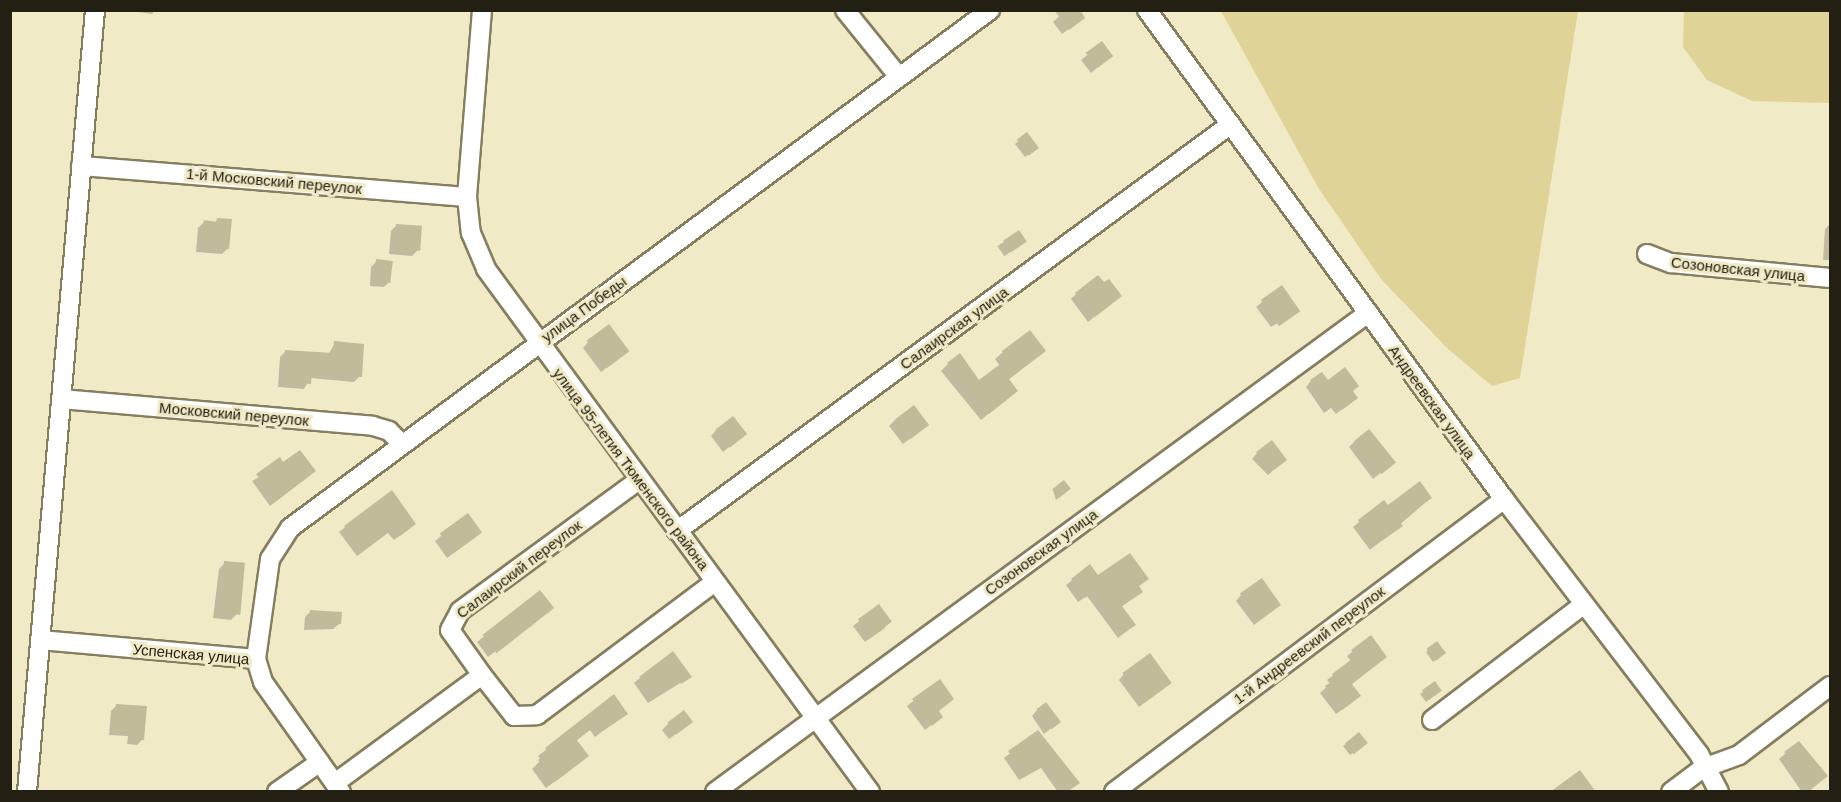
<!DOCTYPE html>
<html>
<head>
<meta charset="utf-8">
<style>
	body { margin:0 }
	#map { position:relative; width:1841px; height:802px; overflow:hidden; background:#f1eac7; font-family:Helvetica,sans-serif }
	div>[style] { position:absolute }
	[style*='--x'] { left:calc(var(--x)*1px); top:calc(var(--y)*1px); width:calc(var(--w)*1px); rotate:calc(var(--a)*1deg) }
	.green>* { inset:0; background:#e0d398 }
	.shadow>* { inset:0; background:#0003; transform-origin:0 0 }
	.building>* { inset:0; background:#c2bb9a; transform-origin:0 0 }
	.roads { filter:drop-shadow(2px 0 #857e5f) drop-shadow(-2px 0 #857e5f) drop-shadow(0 2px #857e5f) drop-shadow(0 -2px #857e5f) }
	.minor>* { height:18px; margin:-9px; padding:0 9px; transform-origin:9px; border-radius:9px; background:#fff }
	span { translate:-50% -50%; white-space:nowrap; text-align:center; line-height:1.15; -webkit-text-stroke:6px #f1eac7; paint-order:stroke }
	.street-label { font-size:15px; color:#232013 }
	.frame { position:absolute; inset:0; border:12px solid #232013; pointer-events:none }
</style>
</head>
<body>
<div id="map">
	<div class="green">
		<i style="clip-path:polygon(1221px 11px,1578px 11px,1520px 378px,1492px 386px,1447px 348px,1381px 279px,1319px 189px)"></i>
		<i style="clip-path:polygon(1684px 11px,1830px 11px,1830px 103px,1752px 101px,1707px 80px,1683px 47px)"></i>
	</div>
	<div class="shadow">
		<i style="clip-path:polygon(124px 10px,155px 10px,152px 14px)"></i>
		<i style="clip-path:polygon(1066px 10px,1077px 23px,1062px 34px,1053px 22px)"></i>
		<i style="clip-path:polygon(1102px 43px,1105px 61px,1091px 73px,1081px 60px)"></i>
		<i style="clip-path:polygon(1027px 134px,1034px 150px,1025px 157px,1015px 144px)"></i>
		<i style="clip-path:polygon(230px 221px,227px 249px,222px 254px,196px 252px,198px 228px,204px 222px)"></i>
		<i style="clip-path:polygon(1830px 224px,1830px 260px,1823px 260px,1825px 229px)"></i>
		<i style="clip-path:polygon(397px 225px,418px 250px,412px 256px,389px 254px,391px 231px)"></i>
		<i style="left:1018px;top:232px;width:12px;height:25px;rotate:55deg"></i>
		<i style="clip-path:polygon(377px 261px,390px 281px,384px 287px,370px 286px,371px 267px)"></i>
		<i style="clip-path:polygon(1281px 287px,1298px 311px,1271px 327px,1256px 307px)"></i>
		<i style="clip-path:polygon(1076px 294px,1114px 301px,1088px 322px,1071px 299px)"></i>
		<i style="clip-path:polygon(1029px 332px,1044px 351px,1008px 380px,1016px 391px,981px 420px,941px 371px,948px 364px,979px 382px,1000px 366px,995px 359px,1003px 352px)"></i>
		<i style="clip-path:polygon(588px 342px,622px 356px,601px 372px,583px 348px)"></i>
		<i style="clip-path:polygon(335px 343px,360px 376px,354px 382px,310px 378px,304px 389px,278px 387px,280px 357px,286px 351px,328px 355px)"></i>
		<i style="clip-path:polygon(1311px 381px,1327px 382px,1351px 391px,1356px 398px,1336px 414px,1331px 408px,1324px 413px,1306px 387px)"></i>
		<i style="clip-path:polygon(895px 420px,921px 430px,903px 444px,889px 426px)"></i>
		<i style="clip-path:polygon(716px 430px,745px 434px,723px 452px,711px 436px)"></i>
		<i style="clip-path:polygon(1355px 441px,1394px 462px,1373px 479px,1349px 447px)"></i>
		<i style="clip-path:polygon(1257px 453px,1285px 460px,1268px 475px,1252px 459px)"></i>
		<i style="clip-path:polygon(283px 464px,308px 477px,270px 506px,252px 481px)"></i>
		<i style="clip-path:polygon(1053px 490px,1067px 491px,1056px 500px)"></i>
		<i style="clip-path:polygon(391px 492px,409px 529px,394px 540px,388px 533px,357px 556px,339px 532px)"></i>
		<i style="clip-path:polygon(1384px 502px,1387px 507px,1425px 503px,1370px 550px,1353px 527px)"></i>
		<i style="clip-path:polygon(467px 515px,474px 538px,447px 558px,435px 541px)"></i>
		<i style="clip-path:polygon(225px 563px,237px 614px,231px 620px,213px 618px,219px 569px)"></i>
		<i style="clip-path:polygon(1098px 578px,1137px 587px,1135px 597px,1121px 607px,1128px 630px,1118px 638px,1087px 596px,1078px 602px,1066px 585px,1072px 580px)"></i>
		<i style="clip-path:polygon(540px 592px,546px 613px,488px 657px,477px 642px)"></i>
		<i style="clip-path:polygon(1241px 595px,1274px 610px,1254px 625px,1236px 601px)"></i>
		<i style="clip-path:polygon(879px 606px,885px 628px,865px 642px,853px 626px)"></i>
		<i style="clip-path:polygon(311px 611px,339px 624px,333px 629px,304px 630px,305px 617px)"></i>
		<i style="clip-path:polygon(1370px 637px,1350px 685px,1353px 702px,1336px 714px,1320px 693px,1330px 684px,1327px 680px,1351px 661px,1347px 656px)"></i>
		<i style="clip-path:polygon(1428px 650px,1442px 655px,1433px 662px,1426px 652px)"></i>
		<i style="clip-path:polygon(1124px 674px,1164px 688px,1139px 707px,1119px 680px)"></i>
		<i style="clip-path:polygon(690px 677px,648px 703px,634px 683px,640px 678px)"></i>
		<i style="clip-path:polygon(939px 681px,935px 722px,925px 730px,907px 706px)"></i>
		<i style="clip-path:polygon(1423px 692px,1437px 693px,1426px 702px,1420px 694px)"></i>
		<i style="clip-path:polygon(614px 696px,626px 713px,595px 737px,590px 730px,576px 741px,579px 763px,546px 788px,532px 769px,541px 760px,538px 756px)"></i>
		<i style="clip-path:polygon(117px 705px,143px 739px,137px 745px,127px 744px,128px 736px,109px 735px,111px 711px)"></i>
		<i style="clip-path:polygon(1037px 710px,1059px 722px,1044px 734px,1032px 716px)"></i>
		<i style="clip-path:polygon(668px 724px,686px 727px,669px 739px,662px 730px)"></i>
		<i style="clip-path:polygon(1038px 732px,1068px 792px,1058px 792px,1041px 768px,1019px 780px,1004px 758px)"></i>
		<i style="clip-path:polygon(1798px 743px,1821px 781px,1808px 792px,1802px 792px,1779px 759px)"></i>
		<i style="clip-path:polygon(1346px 744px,1363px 746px,1350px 755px,1343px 746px)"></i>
	</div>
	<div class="building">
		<i style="clip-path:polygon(1054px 10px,1080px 10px,1085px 18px,1069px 30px)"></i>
		<i style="left:1102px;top:41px;width:19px;height:20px;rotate:54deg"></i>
		<i style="left:1027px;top:132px;width:20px;height:13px;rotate:53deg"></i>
		<i style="clip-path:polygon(217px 218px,232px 219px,229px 249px,202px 247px,204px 220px,216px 222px)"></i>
		<i style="left:396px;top:224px;width:26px;height:25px;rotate:4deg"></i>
		<i style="left:1019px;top:230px;width:14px;height:19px;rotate:56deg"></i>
		<i style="left:376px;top:259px;width:17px;height:22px;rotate:7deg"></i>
		<i style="clip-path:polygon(1098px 275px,1104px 282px,1109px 279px,1122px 296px,1095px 317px,1075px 293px)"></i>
		<i style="left:1282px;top:285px;width:32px;height:26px;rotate:55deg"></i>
		<i style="left:609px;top:324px;width:34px;height:28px;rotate:53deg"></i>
		<i style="clip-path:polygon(1030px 330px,1046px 351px,1009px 379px,1018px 391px,989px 414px,947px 363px,960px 353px,979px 380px,1007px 359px,1002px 351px)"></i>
		<i style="clip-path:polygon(334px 341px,364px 344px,362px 377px,312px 372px,311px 384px,283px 382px,285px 350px,333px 353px)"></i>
		<i style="clip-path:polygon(1345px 367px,1359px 386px,1353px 391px,1358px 398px,1342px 410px,1338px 403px,1331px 408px,1310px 380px,1322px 372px,1328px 380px)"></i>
		<i style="left:914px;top:405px;width:25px;height:24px;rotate:53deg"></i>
		<i style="left:733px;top:416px;width:23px;height:22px;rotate:52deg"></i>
		<i style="left:1369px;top:429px;width:43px;height:19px;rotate:51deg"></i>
		<i style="clip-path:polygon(1272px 440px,1287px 460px,1274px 470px,1256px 452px)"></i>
		<i style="clip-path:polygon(300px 450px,316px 471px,276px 501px,256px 474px,280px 457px,283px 462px)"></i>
		<i style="left:1064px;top:480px;width:11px;height:15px;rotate:52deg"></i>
		<i style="clip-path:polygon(1420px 481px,1432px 498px,1399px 521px,1403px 526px,1376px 545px,1358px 520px,1384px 500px,1388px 505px)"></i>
		<i style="clip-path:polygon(392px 490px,416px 524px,400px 536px,394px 528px,363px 551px,344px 526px)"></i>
		<i style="left:468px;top:513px;width:24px;height:35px;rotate:54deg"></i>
		<i style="clip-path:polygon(1130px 553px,1149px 579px,1139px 586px,1143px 592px,1122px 606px,1136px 625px,1124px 633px,1094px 591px,1085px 598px,1071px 579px,1090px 564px,1098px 575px)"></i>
		<i style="left:224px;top:561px;width:21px;height:52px;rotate:5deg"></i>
		<i style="left:1262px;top:578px;width:33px;height:27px;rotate:55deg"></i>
		<i style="left:540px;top:590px;width:23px;height:73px;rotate:52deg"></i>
		<i style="left:879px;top:604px;width:22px;height:26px;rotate:54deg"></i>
		<i style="clip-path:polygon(310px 610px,342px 612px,341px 624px,309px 625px)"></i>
		<i style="clip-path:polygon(1371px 635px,1387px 657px,1352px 684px,1361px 696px,1342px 710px,1325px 686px,1336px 679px,1332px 674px,1356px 656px,1351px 650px)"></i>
		<i style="left:1437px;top:641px;width:15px;height:13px;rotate:53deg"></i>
		<i style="clip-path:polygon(673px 651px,692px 677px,681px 684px,679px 680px,654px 698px,639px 677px)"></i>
		<i style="left:1150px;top:653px;width:37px;height:34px;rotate:54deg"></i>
		<i style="clip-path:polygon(940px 679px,954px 699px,939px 711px,943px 717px,932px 726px,912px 699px)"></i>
		<i style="left:1435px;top:681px;width:12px;height:16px;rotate:55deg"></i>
		<i style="clip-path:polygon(614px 694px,628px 714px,603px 731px,598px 724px,576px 739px,589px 756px,555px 782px,538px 760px,548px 752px,545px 748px)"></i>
		<i style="left:1046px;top:702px;width:25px;height:12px;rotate:53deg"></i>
		<i style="clip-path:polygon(116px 704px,147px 706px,144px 740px,132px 739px,133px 731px,114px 729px)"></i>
		<i style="left:684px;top:710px;width:15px;height:21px;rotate:53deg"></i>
		<i style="clip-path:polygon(1038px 730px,1080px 783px,1067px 792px,1047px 763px,1026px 775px,1008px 751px)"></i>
		<i style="left:1359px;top:732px;width:14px;height:18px;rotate:51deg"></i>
		<i style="clip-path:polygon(1799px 741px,1828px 776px,1810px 790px,1784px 752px)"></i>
		<i style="clip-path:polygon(1580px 770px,1596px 792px,1550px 792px)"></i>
	</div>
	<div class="roads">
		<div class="minor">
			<i style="--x:482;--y:10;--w:188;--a:94.6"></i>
			<i style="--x:467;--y:197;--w:36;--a:84"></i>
			<i style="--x:471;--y:233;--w:39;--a:67"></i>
			<i style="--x:486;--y:269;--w:649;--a:53.71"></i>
			<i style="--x:845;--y:10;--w:86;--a:51.1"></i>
			<i style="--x:1147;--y:10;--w:605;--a:53.87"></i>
			<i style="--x:1504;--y:499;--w:321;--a:52.6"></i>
			<i style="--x:1699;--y:754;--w:43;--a:62.2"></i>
			<i style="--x:81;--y:166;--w:387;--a:4.6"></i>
			<i style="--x:1647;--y:254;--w:26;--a:21"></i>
			<i style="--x:1671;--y:263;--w:160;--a:5.4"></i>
			<i style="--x:61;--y:399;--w:313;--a:4.9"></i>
			<i style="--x:373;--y:426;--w:17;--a:17"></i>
			<i style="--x:389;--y:431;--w:18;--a:45"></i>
			<i style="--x:677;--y:531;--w:687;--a:-36.3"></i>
			<i style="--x:40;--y:640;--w:217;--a:5"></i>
			<i style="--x:256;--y:659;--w:24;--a:73"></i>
			<i style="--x:263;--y:682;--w:135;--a:54.7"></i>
			<i style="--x:256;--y:659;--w:101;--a:-82"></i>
			<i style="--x:270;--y:559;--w:37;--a:-57"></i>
			<i style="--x:290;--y:528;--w:871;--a:-36.5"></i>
			<i style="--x:482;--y:675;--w:52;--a:52"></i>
			<i style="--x:514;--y:716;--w:23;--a:-2"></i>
			<i style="--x:537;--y:715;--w:222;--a:-36.8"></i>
			<i style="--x:1432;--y:720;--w:191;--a:-37.3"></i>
			<i style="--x:335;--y:783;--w:182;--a:-36.3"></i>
			<i style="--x:482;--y:675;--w:55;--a:-125.4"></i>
			<i style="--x:450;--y:630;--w:21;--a:-62"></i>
			<i style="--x:460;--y:611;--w:222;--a:-36.2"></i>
			<i style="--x:27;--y:792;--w:785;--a:-85.03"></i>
			<i style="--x:277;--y:792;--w:52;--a:-34.9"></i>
			<i style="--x:715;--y:792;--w:810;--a:-36.26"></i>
			<i style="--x:1114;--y:792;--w:488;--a:-36.9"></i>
			<i style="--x:1671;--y:792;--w:38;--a:-37"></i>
			<i style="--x:1701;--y:769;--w:40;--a:-20.2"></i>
			<i style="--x:1739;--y:755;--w:114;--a:-37.2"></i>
		</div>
	</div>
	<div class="street-label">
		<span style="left:274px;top:181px;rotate:5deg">1-й Московский переулок</span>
		<span style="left:1738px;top:269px;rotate:6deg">Созоновская улица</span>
		<span style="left:584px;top:309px;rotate:-36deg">улица Победы</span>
		<span style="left:954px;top:328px;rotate:-36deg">Салаирская улица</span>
		<span style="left:1432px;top:402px;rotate:54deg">Андреевская улица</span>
		<span style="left:234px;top:414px;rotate:5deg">Московский переулок</span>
		<span style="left:631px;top:469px;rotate:53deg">улица 95-летия Тюменского района</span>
		<span style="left:1041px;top:552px;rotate:-36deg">Созоновская улица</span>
		<span style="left:519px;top:569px;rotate:-37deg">Салаирский переулок</span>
		<span style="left:1309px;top:645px;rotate:-37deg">1-й Андреевский переулок</span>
		<span style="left:191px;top:654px;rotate:5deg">Успенская улица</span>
	</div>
	<div class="frame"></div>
</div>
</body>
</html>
